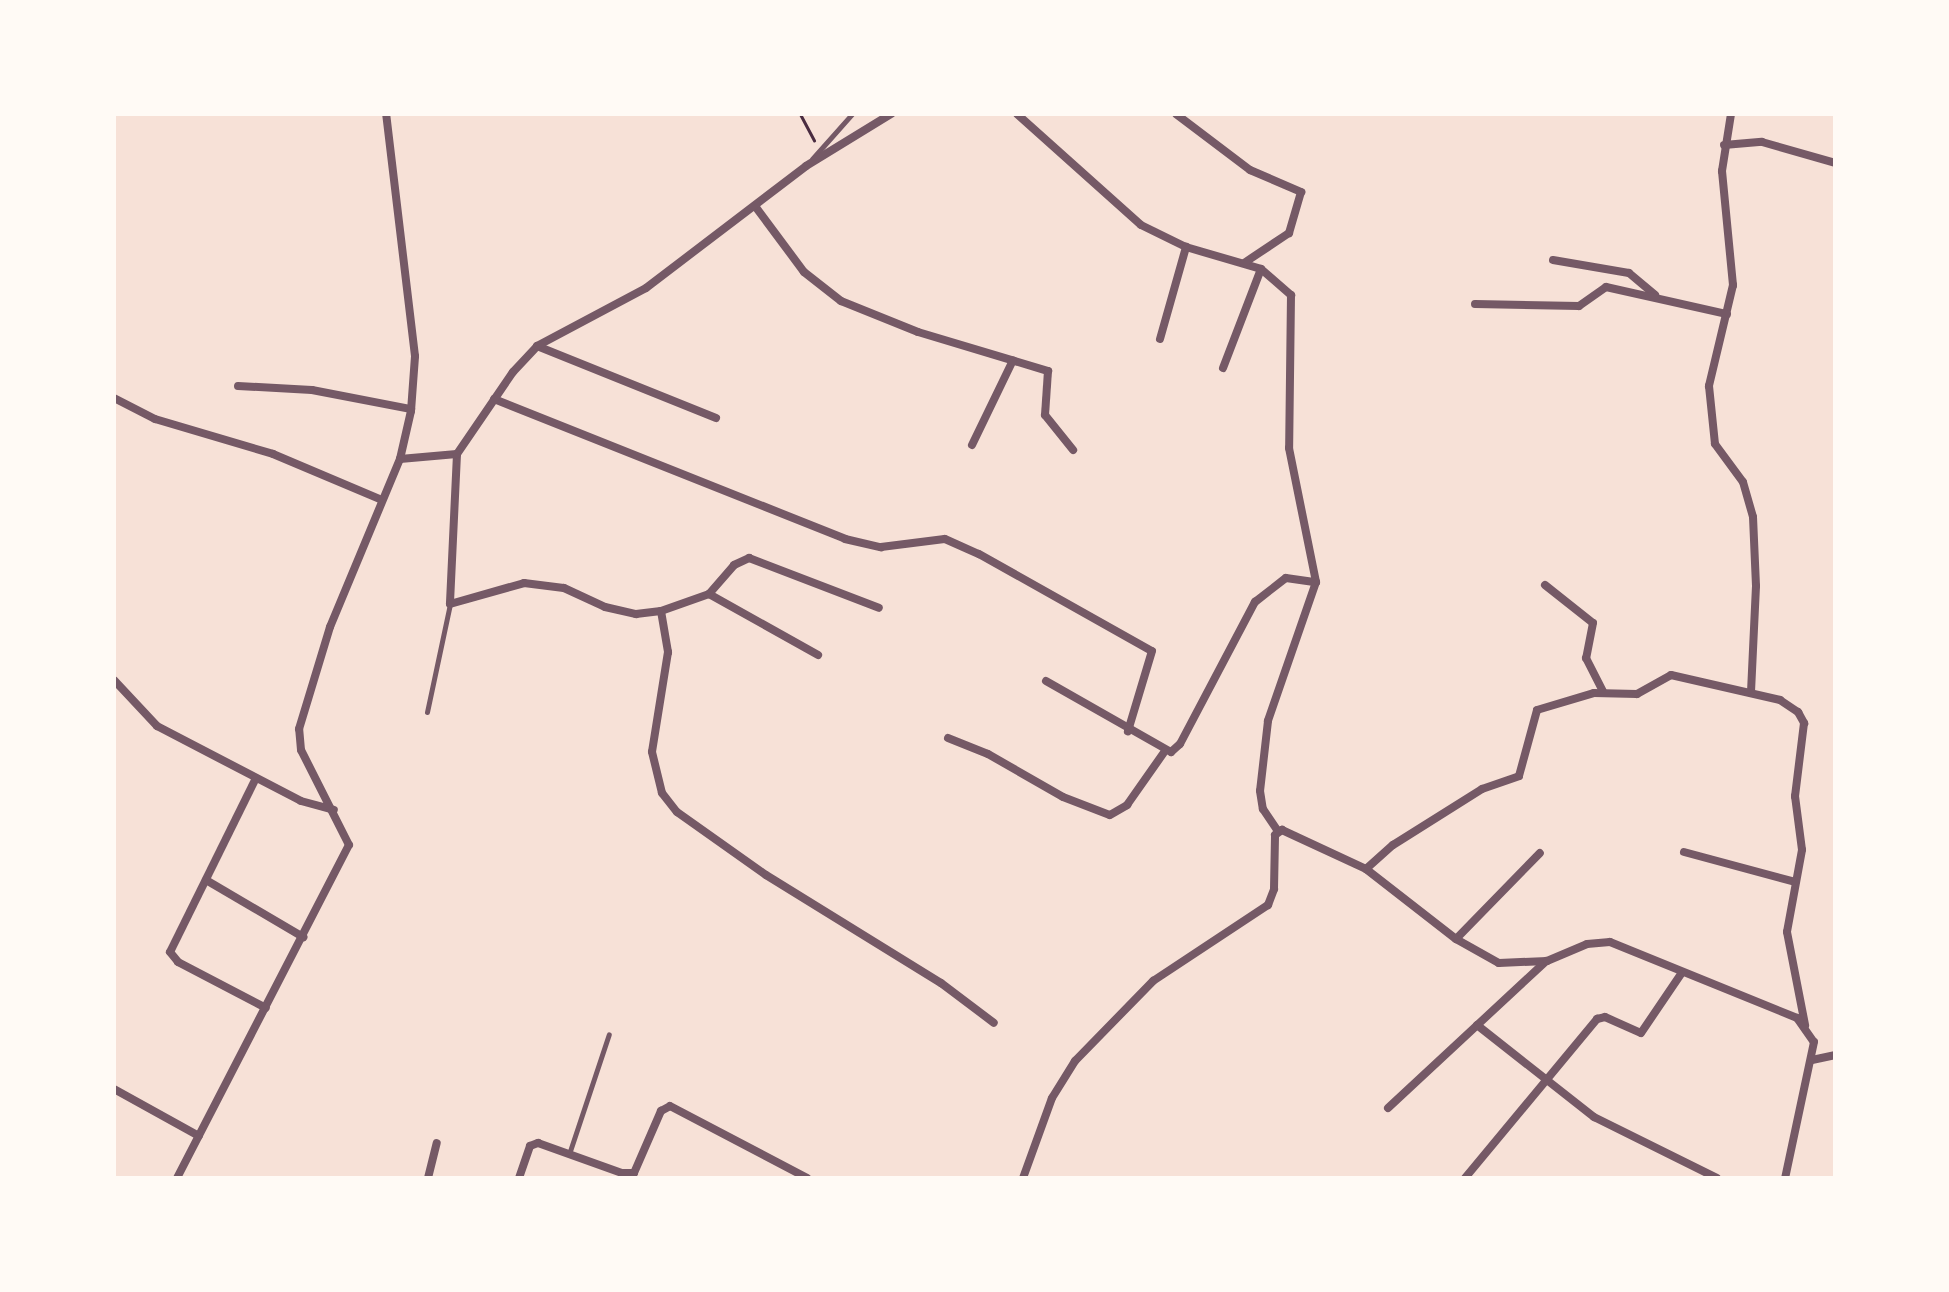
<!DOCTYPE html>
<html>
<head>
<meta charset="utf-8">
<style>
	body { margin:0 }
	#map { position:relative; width:1949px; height:1292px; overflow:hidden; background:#f7e1d7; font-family:"Sofia Sans Condensed",sans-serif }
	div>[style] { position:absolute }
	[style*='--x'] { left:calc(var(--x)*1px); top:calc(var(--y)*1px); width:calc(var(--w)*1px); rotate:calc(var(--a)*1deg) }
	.path>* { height:3px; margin:-1.5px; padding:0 1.5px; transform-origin:1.5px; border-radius:1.5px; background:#4a2c40 }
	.service>* { height:5px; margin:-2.5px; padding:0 2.5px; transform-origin:2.5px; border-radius:2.5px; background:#755966 }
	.minor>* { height:8px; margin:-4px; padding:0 4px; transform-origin:4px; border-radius:4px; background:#755966 }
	span { translate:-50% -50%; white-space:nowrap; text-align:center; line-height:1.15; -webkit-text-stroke:6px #fffaf5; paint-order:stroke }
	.frame { position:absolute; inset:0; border:116px solid #fffaf5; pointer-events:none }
</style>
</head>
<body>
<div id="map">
	<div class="path">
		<i style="--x:800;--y:114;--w:30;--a:62"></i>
	</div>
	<div class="service">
		<i style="--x:812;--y:159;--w:60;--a:-48.4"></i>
		<i style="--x:427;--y:712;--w:110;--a:-78"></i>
		<i style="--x:569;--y:1154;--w:126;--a:-71.6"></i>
	</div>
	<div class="minor">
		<i style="--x:1017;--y:114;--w:166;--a:41.8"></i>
		<i style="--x:1141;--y:225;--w:50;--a:26.1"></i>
		<i style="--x:1186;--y:247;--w:78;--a:16.3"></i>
		<i style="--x:1261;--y:269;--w:40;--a:41"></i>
		<i style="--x:1291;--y:295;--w:153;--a:90.7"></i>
		<i style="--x:1289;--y:448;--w:137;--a:78.6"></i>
		<i style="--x:1316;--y:582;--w:147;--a:109.1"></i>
		<i style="--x:1268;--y:721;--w:70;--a:96.5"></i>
		<i style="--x:1260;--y:791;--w:18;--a:81"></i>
		<i style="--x:1263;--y:809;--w:25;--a:56"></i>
		<i style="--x:1176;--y:114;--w:93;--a:37.1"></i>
		<i style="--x:1250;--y:170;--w:56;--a:23.3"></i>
		<i style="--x:1301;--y:192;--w:43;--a:106.3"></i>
		<i style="--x:1289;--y:233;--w:54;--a:146.3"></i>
		<i style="--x:1731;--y:114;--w:58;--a:99"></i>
		<i style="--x:1722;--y:171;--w:115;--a:84.5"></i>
		<i style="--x:1733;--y:285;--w:104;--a:103.4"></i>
		<i style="--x:1709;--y:386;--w:58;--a:84.1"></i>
		<i style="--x:1715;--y:444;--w:47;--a:53.6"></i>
		<i style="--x:1743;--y:482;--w:36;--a:74"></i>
		<i style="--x:1753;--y:517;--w:69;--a:87.5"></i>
		<i style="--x:1756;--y:586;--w:107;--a:92.7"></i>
		<i style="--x:1724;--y:145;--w:38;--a:-5"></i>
		<i style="--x:1762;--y:142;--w:76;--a:16"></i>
		<i style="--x:755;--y:206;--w:82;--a:53.4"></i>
		<i style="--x:804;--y:272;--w:47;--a:38.1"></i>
		<i style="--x:841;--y:301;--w:83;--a:21.9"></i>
		<i style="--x:918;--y:332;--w:136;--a:16.7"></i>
		<i style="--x:1048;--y:371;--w:44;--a:93.9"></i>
		<i style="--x:1045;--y:415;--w:45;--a:51.3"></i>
		<i style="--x:1553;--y:260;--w:77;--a:9.7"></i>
		<i style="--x:1629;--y:273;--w:34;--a:40"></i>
		<i style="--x:1475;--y:304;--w:104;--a:1.1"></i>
		<i style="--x:1579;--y:306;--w:33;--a:-35"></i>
		<i style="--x:1606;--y:287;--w:124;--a:12.6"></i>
		<i style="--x:1160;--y:339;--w:96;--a:-74.2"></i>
		<i style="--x:537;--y:346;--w:193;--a:21.9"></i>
		<i style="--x:1223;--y:368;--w:106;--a:-69"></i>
		<i style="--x:238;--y:386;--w:74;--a:3.1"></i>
		<i style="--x:312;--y:390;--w:101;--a:10.9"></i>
		<i style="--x:114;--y:398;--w:46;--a:27.1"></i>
		<i style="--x:155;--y:419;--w:123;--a:16.5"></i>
		<i style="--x:273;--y:454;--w:118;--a:22.9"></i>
		<i style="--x:494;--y:399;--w:378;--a:21.7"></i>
		<i style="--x:845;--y:539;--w:37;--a:13"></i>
		<i style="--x:881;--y:547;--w:64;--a:-7.1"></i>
		<i style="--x:945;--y:539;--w:37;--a:24"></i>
		<i style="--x:979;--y:554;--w:198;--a:29.3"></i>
		<i style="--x:1152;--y:651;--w:84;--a:106.7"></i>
		<i style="--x:972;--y:445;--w:94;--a:-64.2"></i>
		<i style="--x:457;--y:454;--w:150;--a:92.7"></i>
		<i style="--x:450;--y:604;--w:77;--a:-15.8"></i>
		<i style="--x:524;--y:583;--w:40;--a:7.1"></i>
		<i style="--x:564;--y:588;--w:45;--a:24.9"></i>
		<i style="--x:605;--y:607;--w:32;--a:13"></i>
		<i style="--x:636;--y:614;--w:25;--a:-7"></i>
		<i style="--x:661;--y:611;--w:51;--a:-19.5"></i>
		<i style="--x:709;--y:594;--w:125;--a:29.2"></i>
		<i style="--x:400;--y:459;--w:57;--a:-5"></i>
		<i style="--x:457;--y:454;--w:99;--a:-55.7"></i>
		<i style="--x:513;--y:372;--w:35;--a:-47"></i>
		<i style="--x:537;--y:346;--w:123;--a:-28"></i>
		<i style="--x:646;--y:288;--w:201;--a:-37.3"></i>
		<i style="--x:806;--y:166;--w:100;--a:-31.5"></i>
		<i style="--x:1545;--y:585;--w:61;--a:38.4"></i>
		<i style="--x:1593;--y:623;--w:36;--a:101"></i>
		<i style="--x:1586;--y:658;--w:37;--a:63"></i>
		<i style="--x:709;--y:594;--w:38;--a:-49"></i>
		<i style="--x:734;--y:565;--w:17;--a:-25"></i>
		<i style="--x:749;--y:558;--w:139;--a:21"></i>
		<i style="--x:661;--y:611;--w:42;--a:80.3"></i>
		<i style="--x:668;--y:652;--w:101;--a:99.1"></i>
		<i style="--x:652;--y:752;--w:42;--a:76.3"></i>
		<i style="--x:662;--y:793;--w:24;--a:52"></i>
		<i style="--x:677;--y:812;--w:109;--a:35.3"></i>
		<i style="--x:766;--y:875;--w:206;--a:31.7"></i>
		<i style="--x:941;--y:983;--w:66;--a:37"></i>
		<i style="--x:114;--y:680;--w:63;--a:46.9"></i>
		<i style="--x:157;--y:726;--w:162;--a:27.5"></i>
		<i style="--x:301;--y:801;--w:34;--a:15"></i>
		<i style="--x:1046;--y:681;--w:144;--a:29.6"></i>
		<i style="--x:1171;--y:752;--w:12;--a:-42"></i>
		<i style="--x:1180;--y:744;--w:161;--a:-62.2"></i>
		<i style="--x:1255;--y:602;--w:39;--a:-38"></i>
		<i style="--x:1286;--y:578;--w:30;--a:8"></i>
		<i style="--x:948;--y:738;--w:43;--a:21.8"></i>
		<i style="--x:988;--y:754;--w:86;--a:29.8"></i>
		<i style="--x:1063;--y:797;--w:50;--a:21"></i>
		<i style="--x:1110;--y:815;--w:20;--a:-30"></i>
		<i style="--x:1127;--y:805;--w:66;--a:-54.9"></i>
		<i style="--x:256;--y:778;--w:194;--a:116.3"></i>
		<i style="--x:170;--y:952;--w:13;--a:51"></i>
		<i style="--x:178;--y:962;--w:99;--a:27.6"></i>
		<i style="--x:1684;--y:852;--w:115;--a:15.1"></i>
		<i style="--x:1366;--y:869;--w:36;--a:-42"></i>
		<i style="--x:1393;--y:845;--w:105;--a:-32.2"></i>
		<i style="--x:1482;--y:789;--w:39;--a:-19"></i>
		<i style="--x:1519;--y:776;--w:68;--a:-74.7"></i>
		<i style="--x:1537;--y:710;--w:59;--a:-16.6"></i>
		<i style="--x:1594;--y:693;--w:43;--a:1.3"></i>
		<i style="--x:1637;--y:694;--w:39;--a:-29"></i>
		<i style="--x:1671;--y:675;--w:112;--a:12.9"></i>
		<i style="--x:1780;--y:700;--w:22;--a:34"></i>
		<i style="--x:1798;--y:712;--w:13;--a:61"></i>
		<i style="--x:1804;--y:723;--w:74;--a:97"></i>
		<i style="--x:1795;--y:796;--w:54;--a:82.6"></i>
		<i style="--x:1802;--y:850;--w:83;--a:100.4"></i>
		<i style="--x:1787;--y:932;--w:95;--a:79"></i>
		<i style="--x:206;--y:880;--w:113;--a:30.4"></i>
		<i style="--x:1456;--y:939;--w:120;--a:-45.7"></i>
		<i style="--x:1477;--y:1025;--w:149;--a:38.2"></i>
		<i style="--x:1594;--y:1117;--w:137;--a:26.4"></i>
		<i style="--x:1812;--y:1060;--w:24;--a:-12"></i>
		<i style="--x:114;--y:1089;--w:97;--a:28.9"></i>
		<i style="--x:1388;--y:1108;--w:216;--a:-42.9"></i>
		<i style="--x:177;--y:1178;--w:375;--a:-62.7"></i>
		<i style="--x:349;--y:845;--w:106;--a:-116.8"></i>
		<i style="--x:301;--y:750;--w:21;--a:-95"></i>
		<i style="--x:299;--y:729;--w:107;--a:-73.1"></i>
		<i style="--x:330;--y:627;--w:182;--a:-67.4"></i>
		<i style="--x:400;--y:459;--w:49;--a:-77.1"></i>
		<i style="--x:411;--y:411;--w:55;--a:-85.8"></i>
		<i style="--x:415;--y:356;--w:244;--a:-96.8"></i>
		<i style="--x:428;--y:1178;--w:36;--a:-76"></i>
		<i style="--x:519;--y:1178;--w:34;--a:-71"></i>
		<i style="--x:530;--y:1146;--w:9;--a:-21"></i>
		<i style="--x:538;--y:1143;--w:89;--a:19.7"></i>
		<i style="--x:622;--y:1173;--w:12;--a:0"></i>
		<i style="--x:634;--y:1173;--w:68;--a:-66.5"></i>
		<i style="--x:661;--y:1111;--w:10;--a:-29"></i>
		<i style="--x:670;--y:1106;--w:155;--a:27.7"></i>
		<i style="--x:1023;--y:1178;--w:85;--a:-70.1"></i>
		<i style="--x:1052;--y:1098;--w:44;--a:-58.1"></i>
		<i style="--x:1075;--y:1061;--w:112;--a:-45.7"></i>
		<i style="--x:1153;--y:981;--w:138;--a:-33.5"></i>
		<i style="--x:1268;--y:905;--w:17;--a:-69"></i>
		<i style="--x:1274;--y:889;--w:54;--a:-88.9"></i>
		<i style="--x:1275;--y:835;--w:9;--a:-36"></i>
		<i style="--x:1282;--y:830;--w:93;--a:24.9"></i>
		<i style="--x:1366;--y:869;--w:114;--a:37.9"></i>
		<i style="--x:1456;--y:939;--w:49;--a:29.2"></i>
		<i style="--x:1499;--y:963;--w:48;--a:-2.4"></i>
		<i style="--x:1547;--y:961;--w:43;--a:-23"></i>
		<i style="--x:1587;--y:944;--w:23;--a:-5"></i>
		<i style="--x:1610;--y:942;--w:202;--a:22.1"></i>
		<i style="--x:1797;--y:1018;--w:29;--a:55"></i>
		<i style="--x:1814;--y:1042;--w:139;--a:102"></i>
		<i style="--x:1465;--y:1178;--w:207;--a:-50.3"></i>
		<i style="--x:1597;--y:1019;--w:8;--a:-14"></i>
		<i style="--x:1605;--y:1017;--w:39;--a:24"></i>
		<i style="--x:1641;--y:1033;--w:71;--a:-55.9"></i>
	</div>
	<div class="frame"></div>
</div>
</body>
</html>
